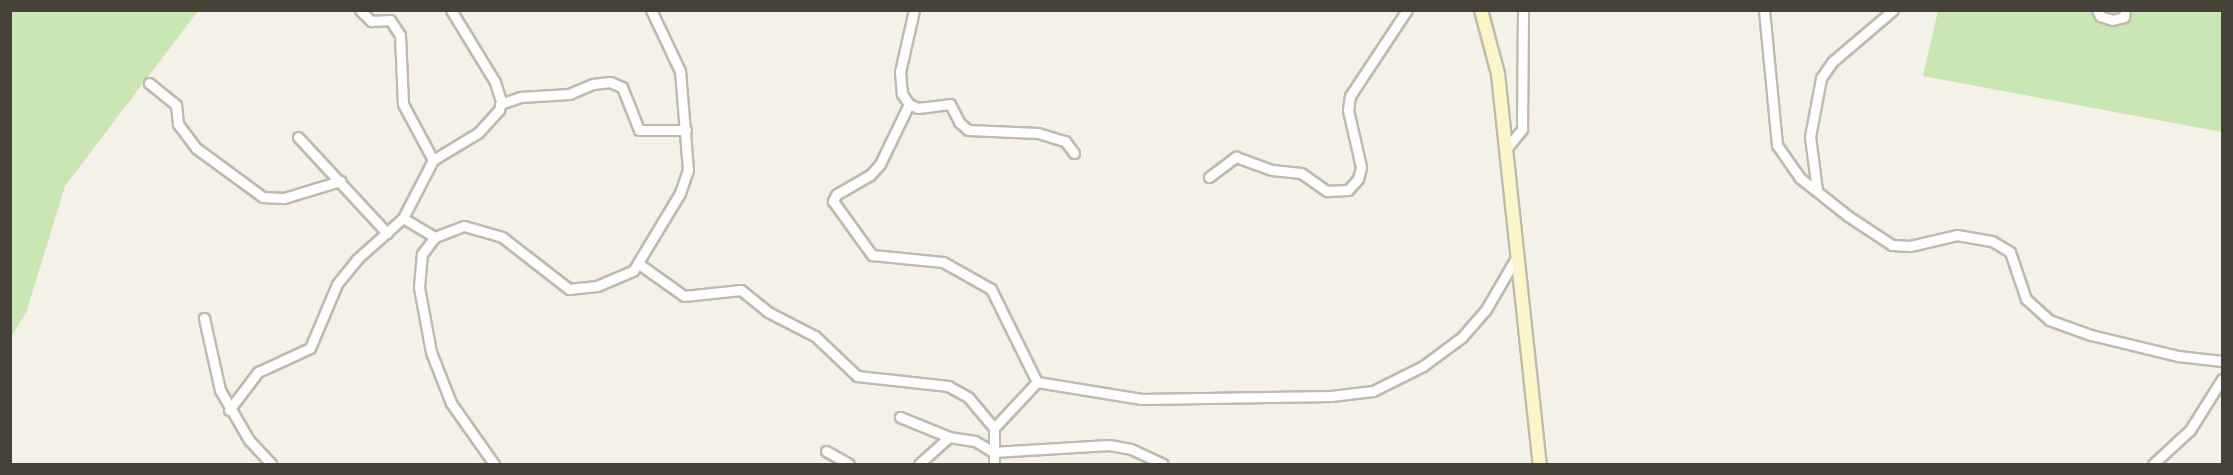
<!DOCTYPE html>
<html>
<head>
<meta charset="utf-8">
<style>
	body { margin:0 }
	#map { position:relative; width:2233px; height:475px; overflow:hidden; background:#f3f1e8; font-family:Cabin,sans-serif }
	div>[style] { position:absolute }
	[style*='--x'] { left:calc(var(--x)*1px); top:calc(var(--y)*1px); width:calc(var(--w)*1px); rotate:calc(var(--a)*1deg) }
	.green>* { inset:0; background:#cae6b3 }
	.roads { filter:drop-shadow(2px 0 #bfbaab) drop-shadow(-2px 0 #bfbaab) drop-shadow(0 2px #bfbaab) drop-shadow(0 -2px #bfbaab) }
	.street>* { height:9px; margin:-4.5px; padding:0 4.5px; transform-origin:4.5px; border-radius:4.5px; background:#fff }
	.secondary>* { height:12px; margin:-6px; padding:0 6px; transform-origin:6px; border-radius:6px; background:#fcf5c9 }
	span { translate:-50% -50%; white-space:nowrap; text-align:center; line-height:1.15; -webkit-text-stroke:6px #fff; paint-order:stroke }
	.frame { position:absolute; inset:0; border:12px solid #474237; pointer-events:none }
</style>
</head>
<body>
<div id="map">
	<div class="green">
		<i style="clip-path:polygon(11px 10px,198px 11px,65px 186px,26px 313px,11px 337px)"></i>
		<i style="clip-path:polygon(1938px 11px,2222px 11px,2222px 132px,1923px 76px)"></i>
	</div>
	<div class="roads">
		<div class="street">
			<i style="--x:360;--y:10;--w:16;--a:45"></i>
			<i style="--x:371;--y:21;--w:19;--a:-3"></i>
			<i style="--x:390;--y:20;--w:18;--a:56"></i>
			<i style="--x:400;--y:35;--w:69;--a:87.5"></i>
			<i style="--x:403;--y:104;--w:64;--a:61.8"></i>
			<i style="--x:914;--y:10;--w:64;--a:102.7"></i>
			<i style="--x:900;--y:72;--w:22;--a:85"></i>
			<i style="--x:902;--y:94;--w:12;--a:55"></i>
			<i style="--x:909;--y:104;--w:10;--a:24"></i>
			<i style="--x:918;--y:108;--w:32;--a:-7"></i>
			<i style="--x:950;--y:104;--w:20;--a:63"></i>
			<i style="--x:959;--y:122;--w:12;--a:42"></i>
			<i style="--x:968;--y:130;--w:70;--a:2.5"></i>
			<i style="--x:1038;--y:133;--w:28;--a:17"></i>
			<i style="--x:1065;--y:141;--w:15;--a:53"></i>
			<i style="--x:1764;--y:10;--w:136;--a:84.5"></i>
			<i style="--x:1777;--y:145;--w:40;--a:55.1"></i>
			<i style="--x:1800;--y:178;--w:61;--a:38.4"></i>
			<i style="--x:1848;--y:216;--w:53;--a:33.4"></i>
			<i style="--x:1892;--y:245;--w:18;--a:3"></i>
			<i style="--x:1910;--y:246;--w:48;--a:-13.2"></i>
			<i style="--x:1957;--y:235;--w:36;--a:10"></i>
			<i style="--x:1992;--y:241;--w:21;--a:31"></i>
			<i style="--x:2010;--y:252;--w:50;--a:71.2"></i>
			<i style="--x:2026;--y:299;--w:31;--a:42"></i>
			<i style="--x:2049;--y:320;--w:45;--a:19.7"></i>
			<i style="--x:2091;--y:335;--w:89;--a:13.6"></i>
			<i style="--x:2178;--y:356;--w:44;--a:6.5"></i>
			<i style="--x:2097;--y:10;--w:7;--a:63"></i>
			<i style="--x:2100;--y:16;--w:13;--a:18"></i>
			<i style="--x:2112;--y:20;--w:12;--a:-14"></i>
			<i style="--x:2124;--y:17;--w:7;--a:-82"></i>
			<i style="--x:149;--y:83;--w:35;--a:39"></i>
			<i style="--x:176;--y:105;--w:19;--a:84"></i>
			<i style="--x:178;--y:124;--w:30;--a:53"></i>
			<i style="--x:196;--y:148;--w:83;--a:36.2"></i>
			<i style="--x:263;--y:197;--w:21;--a:3"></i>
			<i style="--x:284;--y:198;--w:59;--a:-16.9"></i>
			<i style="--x:500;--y:104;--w:21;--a:-19"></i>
			<i style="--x:520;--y:97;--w:49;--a:-3.5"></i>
			<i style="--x:569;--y:94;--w:26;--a:-23"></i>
			<i style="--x:593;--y:84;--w:17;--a:-7"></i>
			<i style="--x:610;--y:82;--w:13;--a:23"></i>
			<i style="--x:622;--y:87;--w:46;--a:68.4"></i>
			<i style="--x:639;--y:130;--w:47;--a:0"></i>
			<i style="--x:909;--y:104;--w:67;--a:115.8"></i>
			<i style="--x:880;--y:164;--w:15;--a:132"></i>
			<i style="--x:870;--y:175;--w:39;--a:150"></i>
			<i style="--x:836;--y:195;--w:7;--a:117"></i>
			<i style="--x:833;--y:201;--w:67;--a:54.2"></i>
			<i style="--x:872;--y:255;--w:71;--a:5.6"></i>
			<i style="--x:943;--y:262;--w:55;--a:29.4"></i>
			<i style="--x:991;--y:289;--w:104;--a:63.7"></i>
			<i style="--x:298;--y:137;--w:131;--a:47.2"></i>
			<i style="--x:1506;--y:149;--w:26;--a:-51"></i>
			<i style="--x:1522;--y:129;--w:119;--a:-89.5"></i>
			<i style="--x:1209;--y:177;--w:34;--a:-37"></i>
			<i style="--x:1236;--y:157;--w:38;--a:20"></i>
			<i style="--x:1272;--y:170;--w:29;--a:6"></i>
			<i style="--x:1301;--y:173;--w:32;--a:35"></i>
			<i style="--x:1327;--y:191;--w:21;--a:-3"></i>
			<i style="--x:1348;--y:190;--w:15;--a:-48"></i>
			<i style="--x:1358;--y:179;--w:12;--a:-76"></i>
			<i style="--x:1361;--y:167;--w:58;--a:-102.8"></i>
			<i style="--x:1348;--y:110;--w:14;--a:-82"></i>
			<i style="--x:1350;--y:96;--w:103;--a:-56.5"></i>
			<i style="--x:1817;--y:190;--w:53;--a:-97.5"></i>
			<i style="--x:1810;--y:137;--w:60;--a:-79.4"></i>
			<i style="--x:1821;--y:78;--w:19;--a:-55"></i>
			<i style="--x:1832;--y:62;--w:80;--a:-40.4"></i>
			<i style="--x:403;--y:218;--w:37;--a:31"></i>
			<i style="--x:639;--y:264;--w:55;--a:35.4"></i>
			<i style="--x:684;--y:296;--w:57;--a:-6"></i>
			<i style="--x:741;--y:290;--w:35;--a:39"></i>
			<i style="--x:768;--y:312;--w:53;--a:27.1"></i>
			<i style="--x:815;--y:336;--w:58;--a:43.6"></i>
			<i style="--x:857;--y:376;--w:92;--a:6.3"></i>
			<i style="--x:948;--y:386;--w:23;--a:29"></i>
			<i style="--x:968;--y:397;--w:40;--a:50"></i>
			<i style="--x:204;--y:318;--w:74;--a:77.5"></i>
			<i style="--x:220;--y:390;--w:58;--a:59.9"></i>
			<i style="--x:249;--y:440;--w:33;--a:47"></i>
			<i style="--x:1037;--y:382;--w:106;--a:9.2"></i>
			<i style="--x:1142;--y:399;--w:189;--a:-0.9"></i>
			<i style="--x:1331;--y:396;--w:42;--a:-6.8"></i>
			<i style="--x:1373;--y:391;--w:56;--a:-26.6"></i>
			<i style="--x:1423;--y:366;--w:49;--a:-36.6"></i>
			<i style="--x:1462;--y:337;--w:35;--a:-49"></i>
			<i style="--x:1485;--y:311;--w:61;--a:-59.7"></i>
			<i style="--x:229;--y:410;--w:48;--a:-52.7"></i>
			<i style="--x:258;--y:372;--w:57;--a:-24.8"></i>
			<i style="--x:310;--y:348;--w:69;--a:-67.1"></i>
			<i style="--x:337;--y:284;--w:32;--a:-51"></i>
			<i style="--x:357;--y:259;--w:62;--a:-41.7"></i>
			<i style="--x:403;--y:218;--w:65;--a:-62.7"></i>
			<i style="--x:433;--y:160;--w:52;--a:-31"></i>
			<i style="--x:478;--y:133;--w:31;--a:-48"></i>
			<i style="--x:499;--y:110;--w:9;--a:-77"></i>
			<i style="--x:501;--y:101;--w:20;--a:-108"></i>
			<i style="--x:495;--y:82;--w:84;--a:-121.4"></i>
			<i style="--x:900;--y:417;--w:53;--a:22.2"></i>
			<i style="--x:949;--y:437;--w:26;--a:9"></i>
			<i style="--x:975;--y:441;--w:21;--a:31"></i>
			<i style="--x:993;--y:452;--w:116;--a:-3.5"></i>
			<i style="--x:1109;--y:445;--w:22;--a:10"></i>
			<i style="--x:1131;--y:449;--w:35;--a:25"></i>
			<i style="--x:826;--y:451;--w:26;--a:29"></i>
			<i style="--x:494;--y:464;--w:75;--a:-125.2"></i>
			<i style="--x:451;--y:403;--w:55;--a:-111.4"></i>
			<i style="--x:431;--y:352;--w:66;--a:-100.5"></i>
			<i style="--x:419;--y:287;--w:33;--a:-85"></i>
			<i style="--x:422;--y:254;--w:21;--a:-53"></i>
			<i style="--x:435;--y:237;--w:31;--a:-21"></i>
			<i style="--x:464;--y:226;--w:40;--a:16"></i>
			<i style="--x:502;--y:237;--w:85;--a:37.8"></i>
			<i style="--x:569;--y:289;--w:28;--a:-6"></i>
			<i style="--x:597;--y:286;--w:39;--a:-23"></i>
			<i style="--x:633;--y:271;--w:91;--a:-58.9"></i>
			<i style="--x:680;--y:193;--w:24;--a:-71"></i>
			<i style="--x:688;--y:170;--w:99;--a:-94.6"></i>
			<i style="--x:680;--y:71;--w:68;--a:-115.4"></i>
			<i style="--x:919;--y:464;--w:40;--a:-42"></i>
			<i style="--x:994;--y:464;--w:36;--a:-90"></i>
			<i style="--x:994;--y:428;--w:63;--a:-46.9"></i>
			<i style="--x:2153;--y:464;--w:50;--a:-42.6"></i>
			<i style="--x:2190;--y:430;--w:60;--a:-57.9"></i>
		</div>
		<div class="secondary">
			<i style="--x:1481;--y:10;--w:66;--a:75.1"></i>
			<i style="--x:1498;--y:74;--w:392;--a:83.9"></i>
		</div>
	</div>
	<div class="frame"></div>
</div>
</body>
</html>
